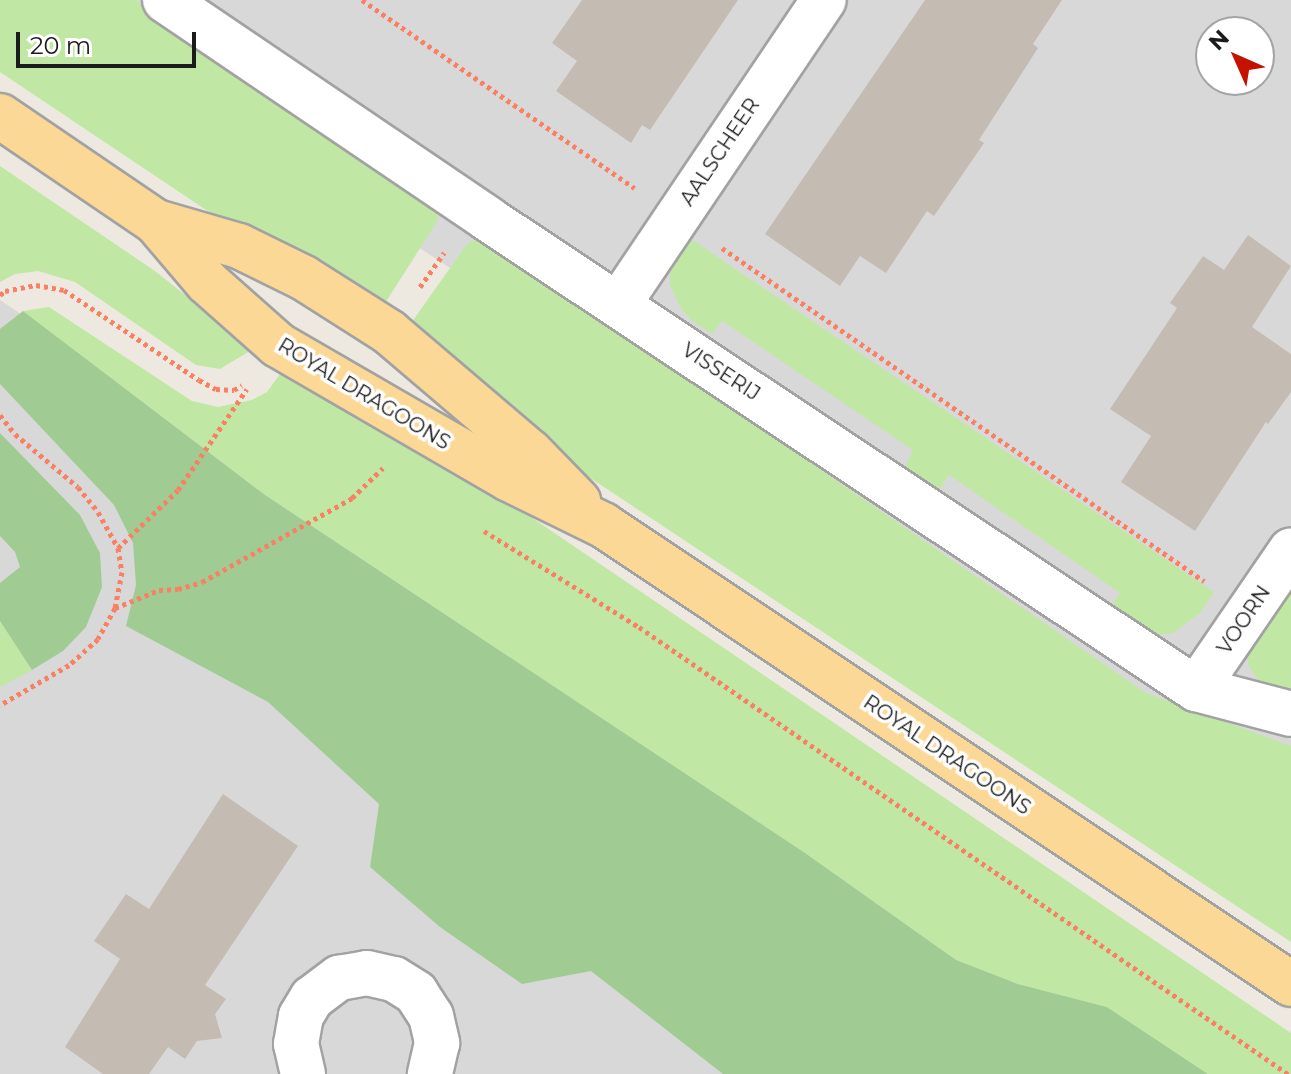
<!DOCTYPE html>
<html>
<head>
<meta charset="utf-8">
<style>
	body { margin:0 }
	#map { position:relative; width:1291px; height:1074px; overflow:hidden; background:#ede9e0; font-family:Montserrat,sans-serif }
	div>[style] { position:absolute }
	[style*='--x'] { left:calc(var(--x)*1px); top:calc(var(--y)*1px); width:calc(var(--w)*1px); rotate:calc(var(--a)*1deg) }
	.residential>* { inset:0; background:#d9d8d8 }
	.grass>* { inset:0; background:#c0e8a4 }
	.forest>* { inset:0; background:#a0cc94 }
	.building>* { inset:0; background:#c4bcb3 }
	.path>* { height:5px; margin-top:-2.5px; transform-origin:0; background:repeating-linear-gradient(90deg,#fa8064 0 4px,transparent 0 8px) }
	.roads { filter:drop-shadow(2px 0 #a2a2a2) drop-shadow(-2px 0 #a2a2a2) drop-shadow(0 2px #a2a2a2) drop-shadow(0 -2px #a2a2a2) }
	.street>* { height:44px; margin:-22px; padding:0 22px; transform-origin:22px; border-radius:22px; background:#fff }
	.primary>* { height:44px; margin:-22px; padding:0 22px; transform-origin:22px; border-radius:22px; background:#fcd896 }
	span { translate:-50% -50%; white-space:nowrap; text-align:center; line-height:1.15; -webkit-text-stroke:7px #fff; paint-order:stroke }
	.street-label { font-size:20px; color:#1b1b1b }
	.north { position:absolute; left:1195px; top:16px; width:80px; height:80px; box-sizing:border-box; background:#fff; border:2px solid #a4a4a4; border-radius:50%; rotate:315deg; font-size:22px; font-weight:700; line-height:32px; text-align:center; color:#1b1b1b }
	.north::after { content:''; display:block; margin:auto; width:28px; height:36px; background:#c51100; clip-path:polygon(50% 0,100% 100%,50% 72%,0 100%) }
	.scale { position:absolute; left:16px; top:32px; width:180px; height:36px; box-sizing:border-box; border:4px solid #1b1b1b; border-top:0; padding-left:10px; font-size:24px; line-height:28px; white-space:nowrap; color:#1b1b1b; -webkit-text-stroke:6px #fff; paint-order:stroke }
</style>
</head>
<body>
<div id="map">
	<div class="residential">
		<i style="clip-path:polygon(evenodd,43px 0,1291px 0,1291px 821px,690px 426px,43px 0,1211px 32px,1259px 32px,1259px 80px,1211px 80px,1211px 32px)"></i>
		<i style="clip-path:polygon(0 300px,1036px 998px,1158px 1074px,0 1074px)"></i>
	</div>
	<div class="grass">
		<i style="clip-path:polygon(0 0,136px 0,436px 209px,438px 220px,382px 308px,274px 237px,224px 222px,0 72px)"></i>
		<i style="clip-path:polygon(0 166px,155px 271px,253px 349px,220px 369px,196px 365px,75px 282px,38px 271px,15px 274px,0 282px)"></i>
		<i style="clip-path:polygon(481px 237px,1146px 693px,1291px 746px,1291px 942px,542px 446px,409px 326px,467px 244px)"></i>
		<i style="clip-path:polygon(688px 237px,1214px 592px,1200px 613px,1173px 633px,1158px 635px,1144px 631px,1110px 608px,1120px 593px,949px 475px,939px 490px,905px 467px,913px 450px,722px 321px,712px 334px,691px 320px,680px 307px,670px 285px,670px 262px)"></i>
		<i style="clip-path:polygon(49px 307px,192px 401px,218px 407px,252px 400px,267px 392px,283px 370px,497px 494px,1291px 1033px,1291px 1074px,1208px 1074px,1107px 1007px,1018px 984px,956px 960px,805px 853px,265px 495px,23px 311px)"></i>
		<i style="clip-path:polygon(1291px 570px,1291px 692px,1262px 685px,1248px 665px,1247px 634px)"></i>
		<i style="clip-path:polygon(0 621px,32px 670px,0 687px)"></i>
	</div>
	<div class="forest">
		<i style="clip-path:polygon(23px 311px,265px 495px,805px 853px,956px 960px,1018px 984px,1107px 1007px,1208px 1074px,723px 1074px,591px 971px,522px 984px,440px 927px,370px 867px,379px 804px,268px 702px,126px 626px,136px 585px,133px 543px,114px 505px,0 384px,0 329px)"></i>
		<i style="clip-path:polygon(0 433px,80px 515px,100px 553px,102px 587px,86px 627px,63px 651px,32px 670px,0 621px,0 583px,20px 567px,15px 552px,0 536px)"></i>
	</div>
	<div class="building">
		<i style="clip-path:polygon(582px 0,738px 0,650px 130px,642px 125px,631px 143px,556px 91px,577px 61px,552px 43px)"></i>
		<i style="clip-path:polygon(925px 0,1062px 0,1033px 44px,1038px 48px,979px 140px,984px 143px,934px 216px,927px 211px,886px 273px,860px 256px,840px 286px,765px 234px)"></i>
		<i style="clip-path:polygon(1248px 235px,1291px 266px,1252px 327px,1291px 354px,1291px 392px,1268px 424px,1266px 422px,1195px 531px,1121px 482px,1151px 436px,1110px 409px,1177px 308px,1170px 303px,1203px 256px,1224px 270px)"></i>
		<i style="clip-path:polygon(223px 794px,298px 846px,205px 985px,226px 999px,215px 1014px,222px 1038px,197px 1041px,185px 1059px,168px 1047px,149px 1074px,103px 1074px,65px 1047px,120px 959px,94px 941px,126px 894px,149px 909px)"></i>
	</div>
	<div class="path">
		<i style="--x:362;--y:0;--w:331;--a:34.6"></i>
		<i style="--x:722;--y:248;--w:586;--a:34.64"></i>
		<i style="--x:420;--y:287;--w:42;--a:-54.8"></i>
		<i style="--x:0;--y:295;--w:6;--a:-39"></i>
		<i style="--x:5;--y:291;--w:32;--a:-11"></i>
		<i style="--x:36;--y:285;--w:28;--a:10"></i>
		<i style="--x:64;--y:290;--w:162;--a:33.7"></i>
		<i style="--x:199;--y:380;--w:19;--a:28"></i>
		<i style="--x:216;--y:389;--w:18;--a:3"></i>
		<i style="--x:234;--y:390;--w:9;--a:-32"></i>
		<i style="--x:0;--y:415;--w:24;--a:52"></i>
		<i style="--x:15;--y:434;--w:82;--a:40.1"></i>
		<i style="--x:78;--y:487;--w:32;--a:51"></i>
		<i style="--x:98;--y:512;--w:41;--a:60.9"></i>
		<i style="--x:118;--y:548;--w:24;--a:81"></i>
		<i style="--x:122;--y:572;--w:37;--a:101"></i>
		<i style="--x:115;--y:608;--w:35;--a:119"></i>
		<i style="--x:98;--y:639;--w:39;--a:138"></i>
		<i style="--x:69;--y:665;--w:80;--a:149.9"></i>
		<i style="--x:484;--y:531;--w:182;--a:31.8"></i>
		<i style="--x:639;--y:627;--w:788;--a:34.56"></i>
		<i style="--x:118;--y:548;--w:83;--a:-44"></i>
		<i style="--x:178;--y:490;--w:122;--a:-55.7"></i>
		<i style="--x:115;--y:608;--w:48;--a:-22.2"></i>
		<i style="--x:159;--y:590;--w:19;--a:-3"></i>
		<i style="--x:178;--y:589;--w:25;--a:-16"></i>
		<i style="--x:202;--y:582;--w:172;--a:-29.2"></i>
		<i style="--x:352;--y:498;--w:43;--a:-44.1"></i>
	</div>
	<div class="roads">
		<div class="street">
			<i style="--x:165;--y:0;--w:390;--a:34.1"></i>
			<i style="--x:488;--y:219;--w:850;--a:33.58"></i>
			<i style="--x:1196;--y:689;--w:98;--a:14.7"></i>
			<i style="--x:618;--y:305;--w:368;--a:-56"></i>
			<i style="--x:1196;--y:689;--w:168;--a:-55.6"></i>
			<i style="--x:303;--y:1074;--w:31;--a:-103"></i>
			<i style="--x:296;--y:1044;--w:28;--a:-80"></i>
			<i style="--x:301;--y:1016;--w:21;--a:-59"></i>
			<i style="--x:312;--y:998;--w:34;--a:-37"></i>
			<i style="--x:339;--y:978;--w:28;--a:-10"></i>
			<i style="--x:367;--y:973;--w:28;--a:13"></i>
			<i style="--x:394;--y:979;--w:26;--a:32"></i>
			<i style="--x:416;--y:993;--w:27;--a:57"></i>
			<i style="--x:431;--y:1016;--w:28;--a:77"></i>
			<i style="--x:437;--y:1043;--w:32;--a:103"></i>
		</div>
		<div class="primary">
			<i style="--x:0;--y:116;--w:189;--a:34.2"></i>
			<i style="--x:156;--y:222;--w:79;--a:49.6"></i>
			<i style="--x:207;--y:282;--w:95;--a:41.6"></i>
			<i style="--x:278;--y:345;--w:267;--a:30.1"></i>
			<i style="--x:509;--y:479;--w:105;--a:26.1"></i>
			<i style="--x:603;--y:525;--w:827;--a:33.71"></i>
			<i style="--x:156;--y:222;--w:86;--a:16.1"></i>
			<i style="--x:239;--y:246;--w:72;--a:26.2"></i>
			<i style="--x:304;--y:278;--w:101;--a:32.4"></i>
			<i style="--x:389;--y:332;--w:185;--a:40.4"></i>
			<i style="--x:530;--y:452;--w:69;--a:45.6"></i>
		</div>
	</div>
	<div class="street-label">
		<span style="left:720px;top:152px;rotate:-56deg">AALSCHEER</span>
		<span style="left:721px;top:372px;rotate:33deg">VISSERIJ</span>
		<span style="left:364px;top:394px;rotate:31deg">ROYAL DRAGOONS</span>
		<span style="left:1244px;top:620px;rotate:-56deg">VOORN</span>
		<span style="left:947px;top:755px;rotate:34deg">ROYAL DRAGOONS</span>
	</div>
	<div class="north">N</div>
	<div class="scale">20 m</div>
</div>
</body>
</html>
